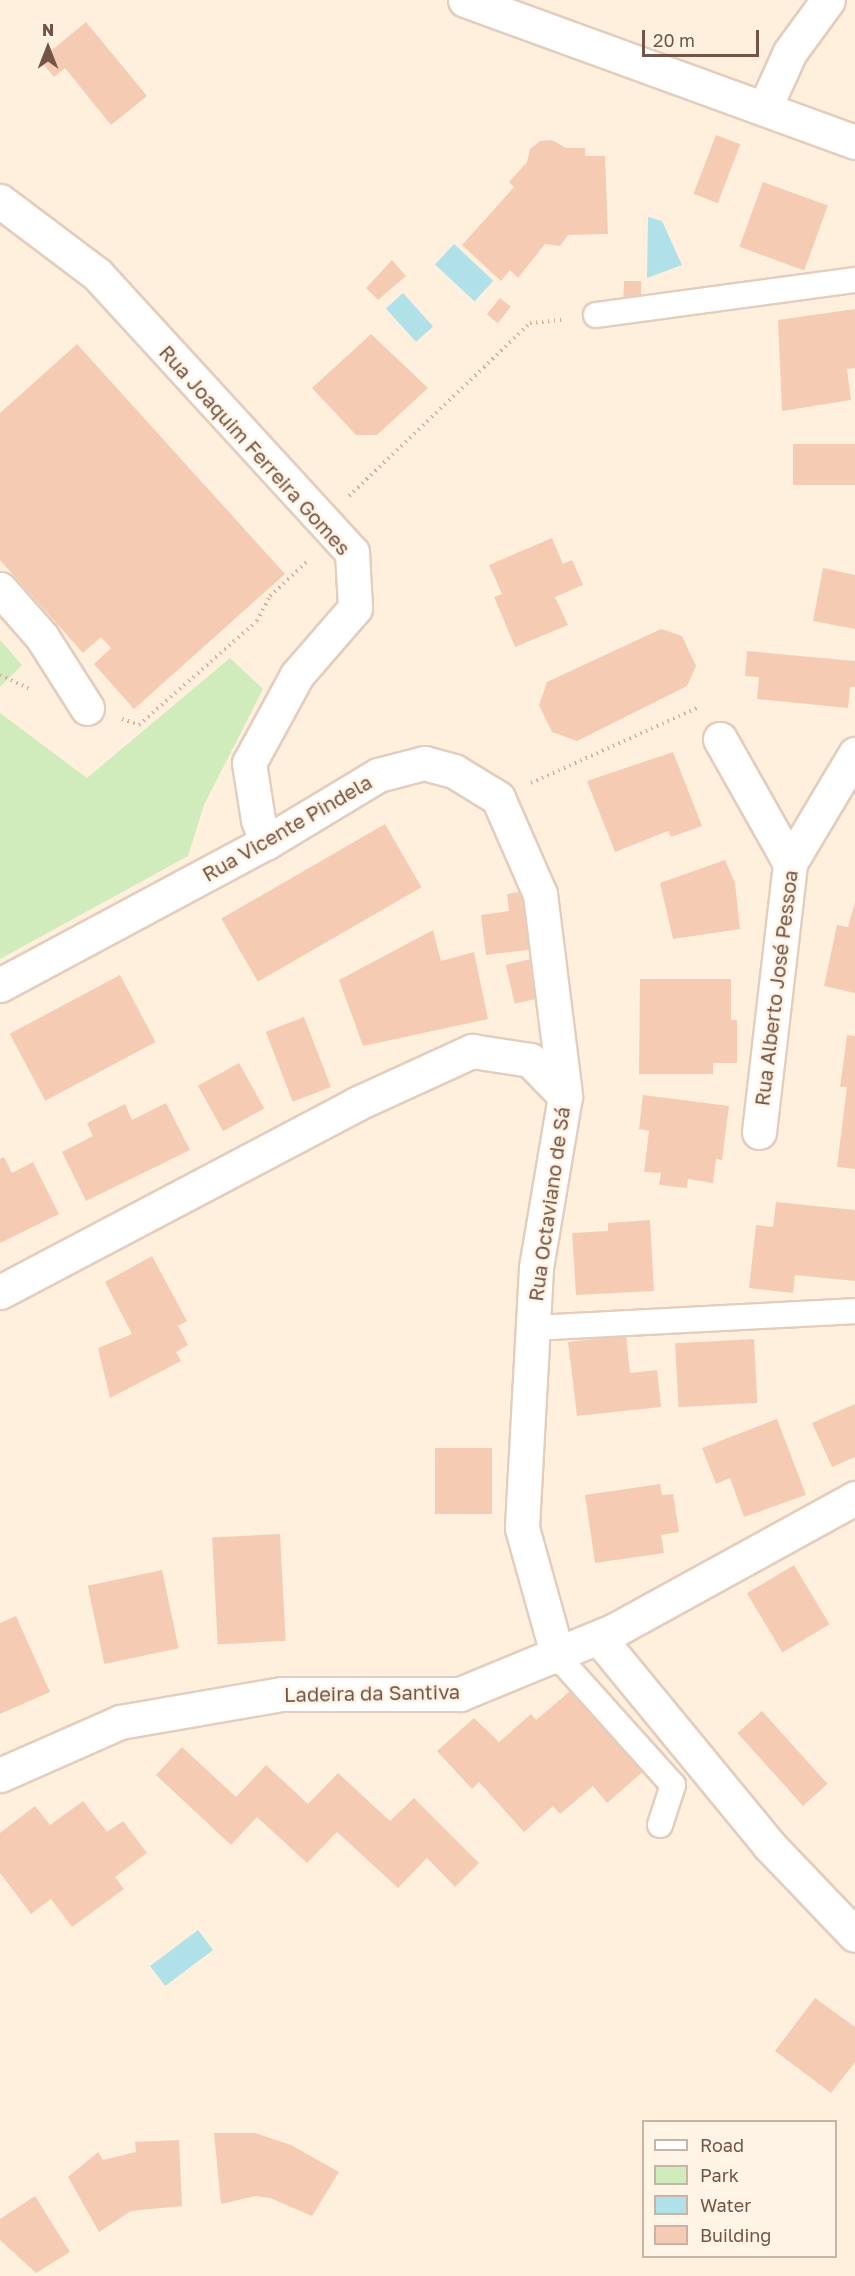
<!DOCTYPE html>
<html>
<head>
<meta charset="utf-8">
<style>
	body { margin:0 }
	#map { position:relative; width:855px; height:2276px; overflow:hidden; background:#fef0dd; font-family:"Golos Text",sans-serif }
	div>[style] { position:absolute }
	[style*='--x'] { left:calc(var(--x)*1px); top:calc(var(--y)*1px); width:calc(var(--w)*1px); rotate:calc(var(--a)*1deg) }
	.green>* { inset:0; background:#d0ebbc }
	.water>* { inset:0; background:#b1e1e8; transform-origin:0 0 }
	.building>* { inset:0; background:#f5ccb3; transform-origin:0 0 }
	.path>* { height:4px; margin-top:-2px; transform-origin:0; background:repeating-linear-gradient(90deg,#d9af97 0 1.5px,transparent 0 6px) }
	.roads { filter:drop-shadow(2px 0 #e4cdbc) drop-shadow(-2px 0 #e4cdbc) drop-shadow(0 2px #e4cdbc) drop-shadow(0 -2px #e4cdbc) }
	.service>* { height:24px; margin:-12px; padding:0 12px; transform-origin:12px; border-radius:12px; background:#fff }
	.minor>* { height:33px; margin:-16.5px; padding:0 16.5px; transform-origin:16.5px; border-radius:16.5px; background:#fff }
	span { translate:-50% -50%; white-space:nowrap; text-align:center; line-height:1.15; -webkit-text-stroke:5px #fff4e5; paint-order:stroke }
	.street-label { font-size:20px; color:#745445 }
	.legend { position:absolute; left:642px; top:2120px; width:195px; height:138px; box-sizing:border-box; background:#fff4e5; border:2px solid #c7b4a5; margin:0; padding:8px 10px; list-style:none; font-size:18px; color:#745445 }
	.legend li { display:flex; align-items:center; gap:12px; height:30px }
	.legend b { width:30px; border:2px solid #c7b4a5 }
	.north { position:absolute; left:18px; top:18px; width:60px; height:60px; -webkit-text-stroke:4px #fff4e5; paint-order:stroke; rotate:0deg; font-size:16px; font-weight:700; line-height:24px; text-align:center; color:#745445 }
	.north::after { content:''; display:block; margin:auto; width:21px; height:27px; background:#745445; clip-path:polygon(50% 0,100% 100%,50% 72%,0 100%) }
	.scale { position:absolute; left:642px; top:30px; width:117px; height:27px; box-sizing:border-box; border:3px solid #745445; border-top:0; padding-left:8px; font-size:18px; line-height:21px; white-space:nowrap; color:#745445; -webkit-text-stroke:4px #fff4e5; paint-order:stroke }
</style>
</head>
<body>
<div id="map">
	<div class="green">
		<i style="clip-path:polygon(0 640px,22px 665px,0 687px)"></i>
		<i style="clip-path:polygon(230px 658px,263px 689px,204px 805px,188px 856px,0 959px,0 713px,87px 778px)"></i>
	</div>
	<div class="water">
		<i style="clip-path:polygon(648px 217px,662px 221px,682px 265px,647px 278px)"></i>
		<i style="left:454px;top:244px;width:54px;height:28px;rotate:43deg"></i>
		<i style="left:403px;top:293px;width:45px;height:23px;rotate:48deg"></i>
		<i style="left:198px;top:1930px;width:25px;height:60px;rotate:53deg"></i>
	</div>
	<div class="building">
		<i style="clip-path:polygon(86px 22px,147px 96px,111px 125px,65px 68px,54px 77px,40px 60px)"></i>
		<i style="left:716px;top:135px;width:26px;height:63px;rotate:21deg"></i>
		<i style="clip-path:polygon(552px 140px,566px 148px,585px 148px,585px 156px,605px 156px,608px 234px,568px 235px,560px 246px,545px 244px,518px 278px,510px 270px,501px 281px,462px 245px,514px 187px,509px 182px,527px 162px,530px 149px,540px 141px)"></i>
		<i style="left:763px;top:182px;width:69px;height:69px;rotate:20deg"></i>
		<i style="clip-path:polygon(392px 260px,406px 276px,378px 300px,366px 288px)"></i>
		<i style="clip-path:polygon(624px 281px,641px 281px,641px 302px,623px 305px)"></i>
		<i style="left:500px;top:298px;width:14px;height:21px;rotate:39deg"></i>
		<i style="clip-path:polygon(855px 309px,855px 368px,847px 369px,851px 400px,782px 411px,778px 320px)"></i>
		<i style="clip-path:polygon(371px 334px,428px 388px,377px 435px,356px 435px,312px 388px)"></i>
		<i style="clip-path:polygon(77px 344px,285px 574px,134px 709px,94px 664px,111px 648px,101px 637px,83px 653px,0 560px,0 413px)"></i>
		<i style="left:855px;top:444px;width:41px;height:62px;rotate:90deg"></i>
		<i style="clip-path:polygon(552px 538px,563px 564px,572px 560px,583px 585px,555px 597px,568px 625px,515px 647px,494px 597px,502px 594px,489px 565px)"></i>
		<i style="clip-path:polygon(823px 568px,855px 575px,855px 629px,813px 621px)"></i>
		<i style="clip-path:polygon(661px 629px,682px 636px,696px 666px,687px 686px,577px 741px,552px 732px,539px 705px,547px 682px)"></i>
		<i style="clip-path:polygon(747px 651px,855px 661px,855px 687px,850px 687px,848px 708px,757px 699px,759px 677px,745px 676px)"></i>
		<i style="clip-path:polygon(673px 752px,702px 826px,671px 837px,668px 831px,615px 852px,587px 781px)"></i>
		<i style="left:385px;top:824px;width:73px;height:189px;rotate:60deg"></i>
		<i style="clip-path:polygon(725px 860px,735px 883px,740px 929px,673px 939px,660px 883px)"></i>
		<i style="clip-path:polygon(526px 891px,535px 949px,486px 955px,481px 915px,509px 911px,507px 894px)"></i>
		<i style="clip-path:polygon(855px 902px,855px 993px,824px 986px,837px 925px,848px 927px)"></i>
		<i style="clip-path:polygon(433px 930px,441px 961px,474px 952px,488px 1019px,363px 1046px,339px 980px)"></i>
		<i style="left:531px;top:959px;width:40px;height:26px;rotate:77deg"></i>
		<i style="left:120px;top:975px;width:76px;height:125px;rotate:62deg"></i>
		<i style="clip-path:polygon(640px 979px,731px 979px,731px 1020px,737px 1020px,737px 1063px,713px 1063px,713px 1074px,639px 1074px)"></i>
		<i style="left:304px;top:1017px;width:75px;height:41px;rotate:69deg"></i>
		<i style="clip-path:polygon(847px 1035px,855px 1036px,855px 1169px,837px 1167px,847px 1087px,840px 1087px)"></i>
		<i style="left:239px;top:1063px;width:52px;height:47px;rotate:61deg"></i>
		<i style="clip-path:polygon(643px 1095px,729px 1106px,722px 1160px,716px 1159px,713px 1183px,688px 1179px,687px 1188px,659px 1185px,661px 1173px,644px 1172px,649px 1131px,639px 1129px)"></i>
		<i style="clip-path:polygon(166px 1103px,190px 1150px,86px 1201px,62px 1152px,93px 1136px,87px 1123px,125px 1104px,132px 1120px)"></i>
		<i style="clip-path:polygon(4px 1157px,12px 1173px,33px 1162px,59px 1214px,0 1243px,0 1159px)"></i>
		<i style="clip-path:polygon(776px 1202px,855px 1210px,855px 1281px,795px 1275px,793px 1293px,749px 1288px,756px 1225px,773px 1227px)"></i>
		<i style="clip-path:polygon(650px 1220px,654px 1291px,576px 1295px,572px 1233px,608px 1231px,608px 1223px)"></i>
		<i style="clip-path:polygon(152px 1256px,187px 1321px,178px 1326px,188px 1345px,176px 1352px,181px 1361px,110px 1398px,98px 1348px,132px 1334px,105px 1282px)"></i>
		<i style="clip-path:polygon(626px 1335px,630px 1373px,657px 1370px,661px 1407px,577px 1416px,568px 1342px)"></i>
		<i style="left:754px;top:1339px;width:64px;height:79px;rotate:87deg"></i>
		<i style="clip-path:polygon(855px 1404px,855px 1457px,832px 1467px,812px 1423px)"></i>
		<i style="clip-path:polygon(777px 1419px,806px 1495px,744px 1517px,730px 1478px,716px 1484px,702px 1448px)"></i>
		<i style="left:435px;top:1448px;width:57px;height:66px"></i>
		<i style="clip-path:polygon(660px 1484px,662px 1495px,673px 1494px,679px 1532px,661px 1535px,664px 1553px,595px 1563px,585px 1495px)"></i>
		<i style="left:280px;top:1534px;width:107px;height:68px;rotate:87deg"></i>
		<i style="left:794px;top:1565px;width:69px;height:55px;rotate:59deg"></i>
		<i style="left:162px;top:1570px;width:80px;height:76px;rotate:78deg"></i>
		<i style="clip-path:polygon(16px 1616px,50px 1692px,0 1714px,0 1623px)"></i>
		<i style="clip-path:polygon(575px 1687px,646px 1769px,607px 1803px,593px 1786px,560px 1814px,553px 1806px,524px 1832px,479px 1782px,472px 1789px,437px 1751px,474px 1718px,499px 1742px,531px 1714px,536px 1720px)"></i>
		<i style="left:762px;top:1711px;width:98px;height:33px;rotate:48deg"></i>
		<i style="clip-path:polygon(182px 1747px,236px 1797px,266px 1765px,308px 1804px,338px 1773px,390px 1821px,414px 1798px,479px 1863px,455px 1887px,427px 1858px,398px 1888px,337px 1832px,307px 1863px,257px 1817px,231px 1845px,156px 1775px)"></i>
		<i style="clip-path:polygon(83px 1801px,107px 1832px,123px 1821px,147px 1853px,115px 1877px,124px 1889px,72px 1927px,51px 1899px,31px 1914px,0 1873px,0 1833px,35px 1806px,50px 1825px)"></i>
		<i style="clip-path:polygon(815px 1998px,855px 2027px,855px 2062px,831px 2093px,775px 2051px)"></i>
		<i style="clip-path:polygon(214px 2133px,255px 2133px,291px 2145px,339px 2172px,312px 2216px,270px 2198px,256px 2196px,221px 2204px)"></i>
		<i style="clip-path:polygon(179px 2140px,182px 2206px,131px 2211px,99px 2232px,68px 2177px,98px 2152px,103px 2160px,136px 2152px,135px 2142px)"></i>
		<i style="clip-path:polygon(35px 2196px,70px 2252px,36px 2273px,0 2240px,0 2219px)"></i>
	</div>
	<div class="path">
		<i style="--x:349;--y:496;--w:250;--a:-43.7"></i>
		<i style="--x:530;--y:323;--w:36;--a:-6"></i>
		<i style="--x:0;--y:675;--w:35;--a:25"></i>
		<i style="--x:122;--y:719;--w:18;--a:19"></i>
		<i style="--x:139;--y:725;--w:157;--a:-41.4"></i>
		<i style="--x:257;--y:621;--w:28;--a:-63"></i>
		<i style="--x:270;--y:596;--w:53;--a:-42.7"></i>
		<i style="--x:531;--y:783;--w:184;--a:-24.3"></i>
	</div>
	<div class="roads">
		<div class="service">
			<i style="--x:596;--y:315;--w:261;--a:-7.7"></i>
			<i style="--x:533;--y:1328;--w:322;--a:-3"></i>
			<i style="--x:558;--y:1657;--w:172;--a:48.1"></i>
			<i style="--x:673;--y:1785;--w:42;--a:108"></i>
		</div>
		<div class="minor">
			<i style="--x:465;--y:0;--w:415;--a:20"></i>
			<i style="--x:765;--y:107;--w:60;--a:-65.6"></i>
			<i style="--x:790;--y:52;--w:64;--a:-53.8"></i>
			<i style="--x:0;--y:201;--w:121;--a:37"></i>
			<i style="--x:97;--y:274;--w:377;--a:47.5"></i>
			<i style="--x:352;--y:552;--w:56;--a:86.9"></i>
			<i style="--x:355;--y:608;--w:89;--a:130.9"></i>
			<i style="--x:297;--y:675;--w:100;--a:118.6"></i>
			<i style="--x:249;--y:763;--w:58;--a:81"></i>
			<i style="--x:258;--y:820;--w:24;--a:68"></i>
			<i style="--x:0;--y:589;--w:64;--a:48.8"></i>
			<i style="--x:42;--y:637;--w:84;--a:57.6"></i>
			<i style="--x:720;--y:739;--w:142;--a:60.6"></i>
			<i style="--x:0;--y:985;--w:303;--a:-28.2"></i>
			<i style="--x:267;--y:842;--w:130;--a:-31.1"></i>
			<i style="--x:378;--y:775;--w:48;--a:-14.6"></i>
			<i style="--x:424;--y:763;--w:31;--a:15"></i>
			<i style="--x:454;--y:771;--w:52;--a:31.5"></i>
			<i style="--x:498;--y:798;--w:105;--a:66.4"></i>
			<i style="--x:540;--y:894;--w:204;--a:82.9"></i>
			<i style="--x:759;--y:1132;--w:271;--a:-83.4"></i>
			<i style="--x:790;--y:863;--w:127;--a:-59.2"></i>
			<i style="--x:0;--y:1292;--w:403;--a:-27.8"></i>
			<i style="--x:356;--y:1104;--w:128;--a:-24.6"></i>
			<i style="--x:472;--y:1051;--w:59;--a:8.8"></i>
			<i style="--x:530;--y:1060;--w:50;--a:45.8"></i>
			<i style="--x:565;--y:1096;--w:174;--a:99.6"></i>
			<i style="--x:536;--y:1268;--w:260;--a:93.1"></i>
			<i style="--x:522;--y:1528;--w:134;--a:74.4"></i>
			<i style="--x:599;--y:1638;--w:268;--a:50.6"></i>
			<i style="--x:769;--y:1845;--w:124;--a:46.3"></i>
			<i style="--x:0;--y:1775;--w:131;--a:-23.8"></i>
			<i style="--x:120;--y:1722;--w:164;--a:-9.8"></i>
			<i style="--x:282;--y:1694;--w:178;--a:0"></i>
			<i style="--x:460;--y:1694;--w:165;--a:-22.4"></i>
			<i style="--x:613;--y:1631;--w:276;--a:-28.8"></i>
		</div>
	</div>
	<div class="street-label">
		<span style="left:255px;top:450px;rotate:48deg">Rua Joaquim Ferreira Gomes</span>
		<span style="left:287px;top:828px;rotate:-30deg">Rua Vicente Pindela</span>
		<span style="left:776px;top:988px;rotate:-83deg">Rua Alberto José Pessoa</span>
		<span style="left:549px;top:1204px;rotate:-82deg">Rua Octaviano de Sá</span>
		<span style="left:372px;top:1693px;rotate:-1deg">Ladeira da Santiva</span>
	</div>
	<ul class="legend">
	<li><b style="height:8px;background:#fff"></b>Road</li>
	<li><b style="height:16px;background:#d0ebbc"></b>Park</li>
	<li><b style="height:16px;background:#b1e1e8"></b>Water</li>
	<li><b style="height:16px;background:#f5ccb3"></b>Building</li>
	</ul>
	<div class="north">N</div>
	<div class="scale">20 m</div>
</div>
</body>
</html>
